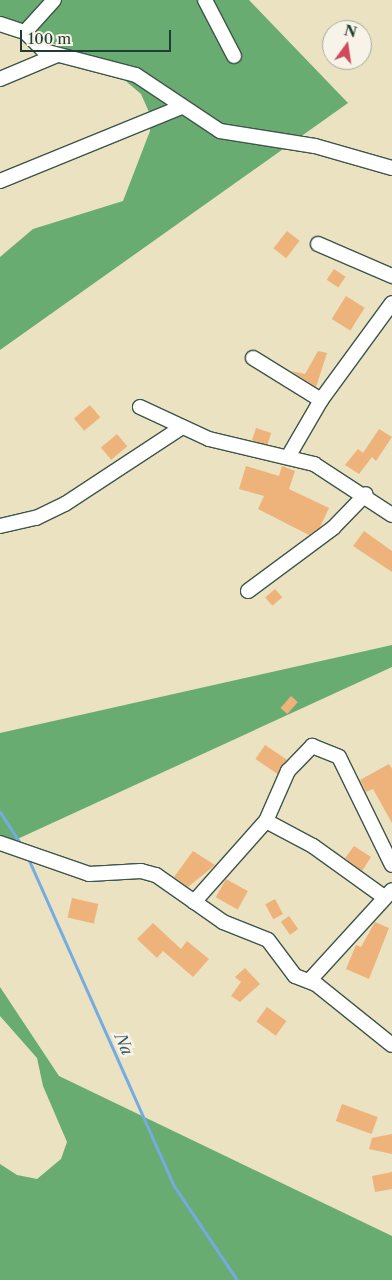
<!DOCTYPE html>
<html>
<head>
<meta charset="utf-8">
<style>
	body { margin:0 }
	#map { position:relative; width:392px; height:1280px; overflow:hidden; background:#eae2c1; font-family:"Libre Caslon Text",serif }
	div>[style] { position:absolute }
	[style*='--x'] { left:calc(var(--x)*1px); top:calc(var(--y)*1px); width:calc(var(--w)*1px); rotate:calc(var(--a)*1deg) }
	.forest>* { inset:0; background:#68ac72 }
	.stream>* { height:3px; margin:-1.5px; padding:0 1.5px; transform-origin:1.5px; border-radius:1.5px; background:#75abe3 }
	.building>* { inset:0; background:#eeb37b; transform-origin:0 0 }
	.roads { filter:drop-shadow(1px 0 #3d5649) drop-shadow(-1px 0 #3d5649) drop-shadow(0 1px #3d5649) drop-shadow(0 -1px #3d5649) }
	.minor>* { height:14px; margin:-7px; padding:0 7px; transform-origin:7px; border-radius:7px; background:#fff }
	span { translate:-50% -50%; white-space:nowrap; text-align:center; line-height:1.15; -webkit-text-stroke:5px #f7f3e8; paint-order:stroke }
	.water-label { font-size:16px; color:#345860; font-style:italic }
	.north { position:absolute; left:322px; top:20px; width:50px; height:50px; box-sizing:border-box; background:#f7f3e8; border:1px solid #a1aaa0; border-radius:50%; rotate:14deg; font-size:14px; font-weight:700; line-height:20px; text-align:center; color:#1f3d34 }
	.north::after { content:''; display:block; margin:auto; width:18px; height:22px; background:#d1495b; clip-path:polygon(50% 0,100% 100%,50% 72%,0 100%) }
	.scale { position:absolute; left:20px; top:30px; width:151px; height:22px; box-sizing:border-box; border:2px solid #1f3d34; border-top:0; padding-left:6px; font-size:15px; line-height:18px; white-space:nowrap; color:#1f3d34; -webkit-text-stroke:4px #f7f3e8; paint-order:stroke }
</style>
</head>
<body>
<div id="map">
	<div class="forest">
		<i style="clip-path:polygon(0 0,249px 0,348px 103px,0 350px,0 257px,33px 229px,123px 201px,150px 131px,149px 112px,141px 94px,108px 66px,25px 32px,0 27px)"></i>
		<i style="clip-path:polygon(392px 645px,392px 667px,0 847px,0 733px)"></i>
		<i style="clip-path:polygon(0 987px,59px 1076px,392px 1236px,392px 1280px,0 1280px,0 1164px,17px 1175px,37px 1179px,61px 1159px,67px 1142px,43px 1086px,37px 1058px,0 1016px)"></i>
	</div>
	<div class="stream">
		<i style="--x:0;--y:812;--w:40;--a:57.1"></i>
		<i style="--x:27;--y:856;--w:361;--a:66"></i>
		<i style="--x:174;--y:1186;--w:113;--a:56.2"></i>
	</div>
	<div class="building">
		<i style="left:287px;top:231px;width:16px;height:22px;rotate:38deg"></i>
		<i style="left:334px;top:269px;width:14px;height:13px;rotate:34deg"></i>
		<i style="left:346px;top:296px;width:22px;height:27px;rotate:32deg"></i>
		<i style="clip-path:polygon(318px 351px,327px 353px,316px 387px,291px 371px,305px 374px)"></i>
		<i style="left:90px;top:405px;width:16px;height:21px;rotate:50deg"></i>
		<i style="left:256px;top:428px;width:16px;height:13px;rotate:18deg"></i>
		<i style="clip-path:polygon(379px 429px,392px 437px,376px 461px,372px 457px,359px 474px,345px 465px,358px 449px,363px 453px)"></i>
		<i style="left:117px;top:434px;width:16px;height:21px;rotate:50deg"></i>
		<i style="clip-path:polygon(246px 466px,279px 476px,282px 466px,295px 471px,289px 489px,329px 508px,320px 527px,309px 535px,258px 509px,264px 496px,239px 489px)"></i>
		<i style="clip-path:polygon(364px 531px,392px 551px,392px 572px,353px 546px)"></i>
		<i style="left:275px;top:589px;width:11px;height:13px;rotate:49deg"></i>
		<i style="left:291px;top:696px;width:9px;height:16px;rotate:41deg"></i>
		<i style="left:265px;top:745px;width:27px;height:17px;rotate:34deg"></i>
		<i style="clip-path:polygon(389px 764px,392px 769px,392px 823px,373px 789px,366px 792px,360px 780px)"></i>
		<i style="clip-path:polygon(354px 846px,371px 857px,362px 871px,345px 858px)"></i>
		<i style="clip-path:polygon(193px 851px,215px 865px,188px 887px,174px 877px)"></i>
		<i style="left:226px;top:879px;width:25px;height:21px;rotate:29deg"></i>
		<i style="left:72px;top:898px;width:27px;height:20px;rotate:13deg"></i>
		<i style="left:275px;top:899px;width:17px;height:11px;rotate:62deg"></i>
		<i style="left:289px;top:916px;width:16px;height:10px;rotate:55deg"></i>
		<i style="clip-path:polygon(375px 922px,389px 928px,369px 979px,346px 969px,356px 945px,361px 947px)"></i>
		<i style="clip-path:polygon(153px 923px,181px 949px,187px 941px,209px 959px,193px 977px,163px 951px,157px 958px,137px 939px)"></i>
		<i style="clip-path:polygon(245px 968px,260px 984px,240px 1002px,231px 996px,241px 982px,235px 977px)"></i>
		<i style="left:267px;top:1007px;width:24px;height:18px;rotate:36deg"></i>
		<i style="left:342px;top:1104px;width:38px;height:18px;rotate:20deg"></i>
		<i style="clip-path:polygon(392px 1134px,392px 1154px,369px 1149px,372px 1138px)"></i>
		<i style="clip-path:polygon(392px 1172px,392px 1189px,375px 1192px,372px 1176px)"></i>
	</div>
	<div class="roads">
		<div class="minor">
			<i style="--x:205;--y:0;--w:63;--a:62.6"></i>
			<i style="--x:0;--y:24;--w:26;--a:18"></i>
			<i style="--x:25;--y:32;--w:27;--a:45"></i>
			<i style="--x:44;--y:51;--w:95;--a:14.6"></i>
			<i style="--x:136;--y:75;--w:101;--a:33.7"></i>
			<i style="--x:220;--y:131;--w:96;--a:9"></i>
			<i style="--x:315;--y:146;--w:80;--a:15.9"></i>
			<i style="--x:25;--y:32;--w:43;--a:-47.8"></i>
			<i style="--x:0;--y:79;--w:62;--a:-22.8"></i>
			<i style="--x:0;--y:181;--w:196;--a:-22.2"></i>
			<i style="--x:318;--y:244;--w:81;--a:23.4"></i>
			<i style="--x:253;--y:358;--w:80;--a:31.7"></i>
			<i style="--x:140;--y:407;--w:76;--a:24.9"></i>
			<i style="--x:209;--y:439;--w:108;--a:13.4"></i>
			<i style="--x:314;--y:464;--w:93;--a:33.2"></i>
			<i style="--x:288;--y:457;--w:66;--a:-59.9"></i>
			<i style="--x:321;--y:400;--w:120;--a:-53.8"></i>
			<i style="--x:0;--y:526;--w:37;--a:-13"></i>
			<i style="--x:36;--y:518;--w:32;--a:-26"></i>
			<i style="--x:65;--y:504;--w:140;--a:-33.3"></i>
			<i style="--x:248;--y:591;--w:106;--a:-36.5"></i>
			<i style="--x:333;--y:528;--w:47;--a:-45.9"></i>
			<i style="--x:266;--y:821;--w:53;--a:28"></i>
			<i style="--x:313;--y:846;--w:87;--a:35.7"></i>
			<i style="--x:0;--y:843;--w:94;--a:19.2"></i>
			<i style="--x:89;--y:874;--w:52;--a:-3.3"></i>
			<i style="--x:141;--y:871;--w:16;--a:15"></i>
			<i style="--x:156;--y:875;--w:82;--a:35"></i>
			<i style="--x:223;--y:922;--w:48;--a:21.8"></i>
			<i style="--x:268;--y:940;--w:45;--a:53.1"></i>
			<i style="--x:295;--y:976;--w:22;--a:21"></i>
			<i style="--x:316;--y:984;--w:97;--a:38.8"></i>
			<i style="--x:194;--y:902;--w:108;--a:-48.4"></i>
			<i style="--x:266;--y:821;--w:55;--a:-66.3"></i>
			<i style="--x:288;--y:771;--w:35;--a:-46"></i>
			<i style="--x:312;--y:746;--w:29;--a:22"></i>
			<i style="--x:339;--y:757;--w:120;--a:63.9"></i>
			<i style="--x:309;--y:981;--w:123;--a:-47.6"></i>
		</div>
	</div>
	<div class="water-label">
		<span style="left:124px;top:1044px;rotate:66deg">Na</span>
	</div>
	<div class="north">N</div>
	<div class="scale">100 m</div>
</div>
</body>
</html>
